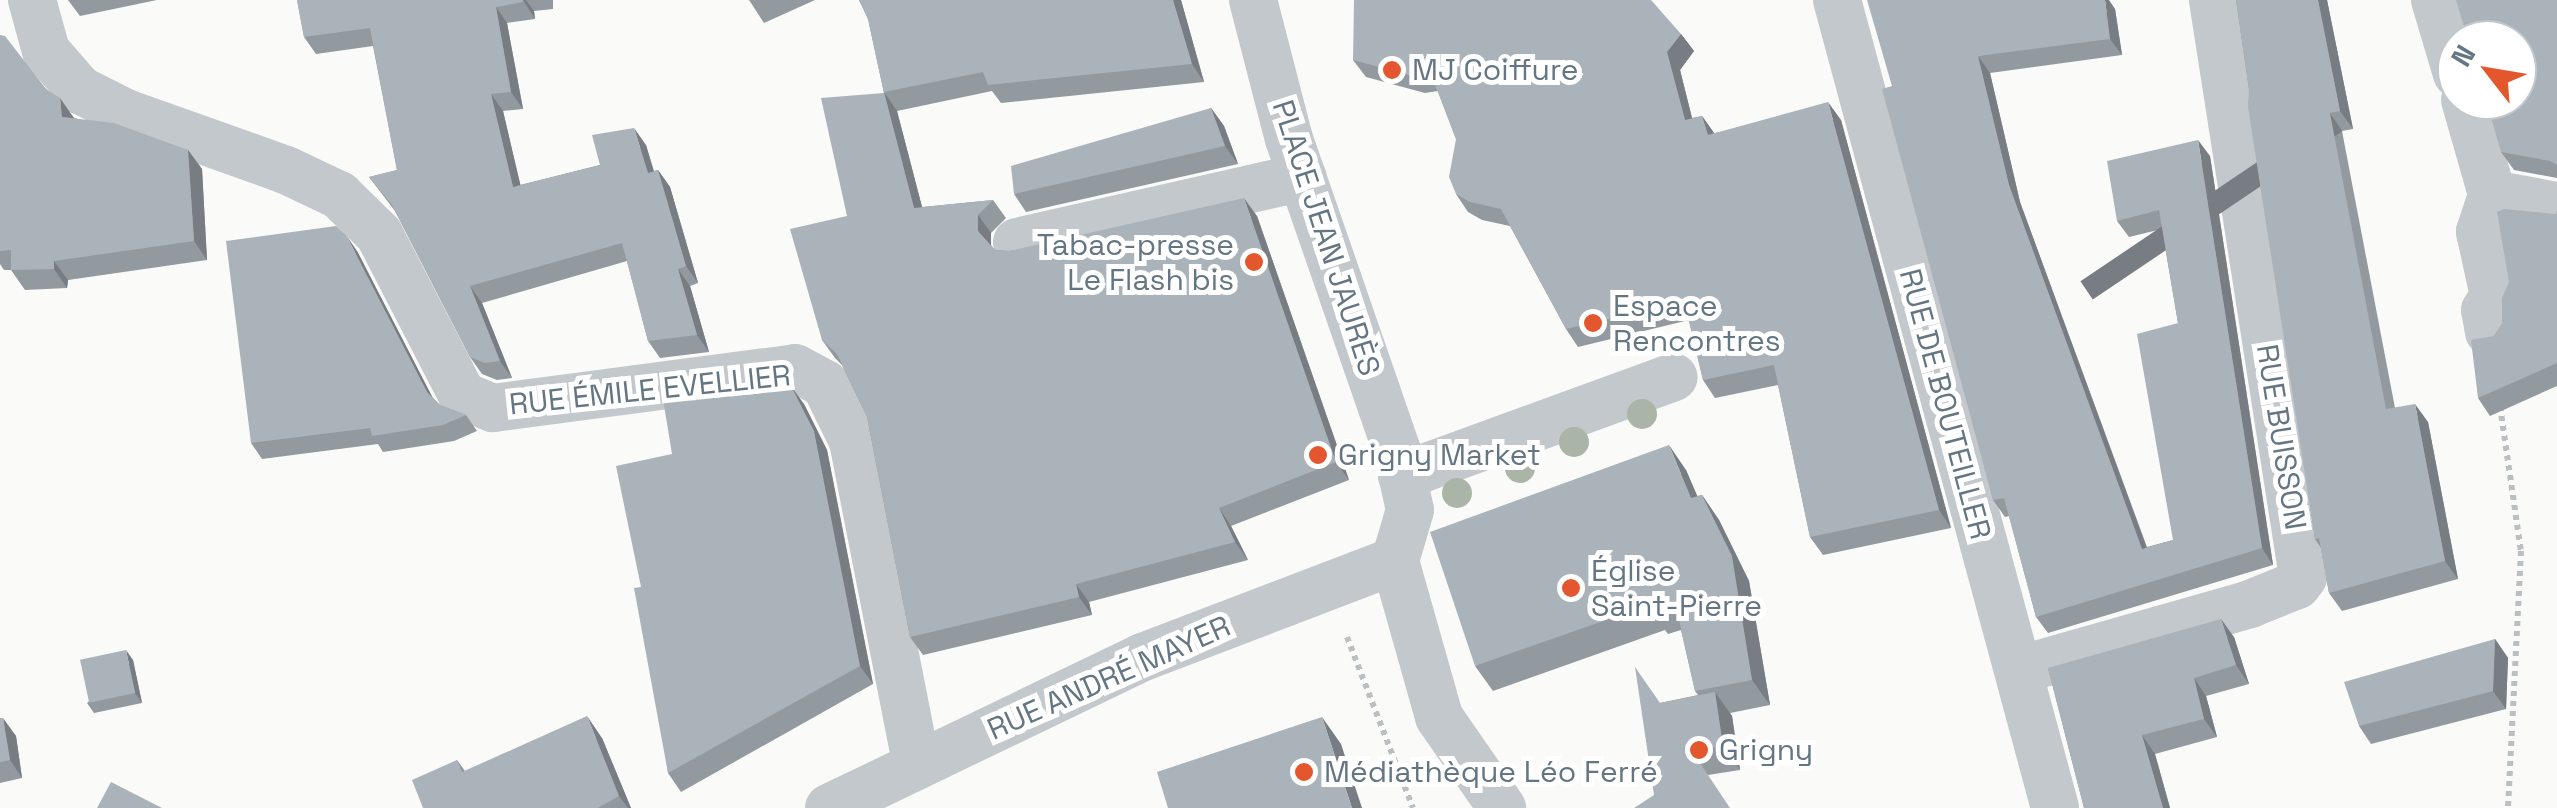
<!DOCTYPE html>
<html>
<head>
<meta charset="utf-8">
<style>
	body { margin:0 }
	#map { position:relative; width:2557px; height:808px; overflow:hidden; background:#fafaf8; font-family:"Space Grotesk",sans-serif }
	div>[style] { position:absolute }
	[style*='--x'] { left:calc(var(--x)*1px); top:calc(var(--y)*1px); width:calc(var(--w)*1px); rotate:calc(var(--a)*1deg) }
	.path>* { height:6px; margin-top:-3px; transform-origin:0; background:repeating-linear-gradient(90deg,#bbbfc2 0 5px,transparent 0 10px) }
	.minor>* { height:48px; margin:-24px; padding:0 24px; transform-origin:24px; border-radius:24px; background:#c3c8cc }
	.trees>* { width:30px; height:30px; margin:-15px; border-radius:50%; background:#aab4a7 }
	.wall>* { inset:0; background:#929a9f }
	.shaded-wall>* { inset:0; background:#777d82; transform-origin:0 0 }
	.building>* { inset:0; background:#aab3b9; transform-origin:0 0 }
	.dots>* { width:28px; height:28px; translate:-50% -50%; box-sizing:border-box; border:5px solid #fff; border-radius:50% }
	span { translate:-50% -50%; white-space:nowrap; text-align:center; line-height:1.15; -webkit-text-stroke:10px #fff; paint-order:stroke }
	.poi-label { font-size:30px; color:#657683 }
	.left { translate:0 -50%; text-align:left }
	.right { translate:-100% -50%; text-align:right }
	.street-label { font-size:30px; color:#657683 }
	.north { position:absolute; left:2437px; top:20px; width:100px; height:100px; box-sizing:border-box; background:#fff; border:2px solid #c1c8cd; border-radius:50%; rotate:301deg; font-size:28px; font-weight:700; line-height:40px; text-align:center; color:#657683 }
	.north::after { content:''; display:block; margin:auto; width:35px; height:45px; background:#e4572e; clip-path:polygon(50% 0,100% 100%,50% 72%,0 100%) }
</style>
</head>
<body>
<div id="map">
	<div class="path">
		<i style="--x:2500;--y:406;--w:147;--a:81.8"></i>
		<i style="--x:2521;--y:551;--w:257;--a:92.9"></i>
		<i style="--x:1347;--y:637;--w:183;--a:68.9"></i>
	</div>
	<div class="minor">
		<i style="--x:32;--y:0;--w:53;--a:74.6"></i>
		<i style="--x:46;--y:51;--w:52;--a:48.9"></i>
		<i style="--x:80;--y:90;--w:51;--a:26.6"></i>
		<i style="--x:126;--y:113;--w:170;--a:19.6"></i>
		<i style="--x:286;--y:170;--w:59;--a:25.3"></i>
		<i style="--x:339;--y:195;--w:56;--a:44.3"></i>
		<i style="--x:379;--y:234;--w:181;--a:62.7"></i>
		<i style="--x:462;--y:395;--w:34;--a:23"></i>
		<i style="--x:493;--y:408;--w:305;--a:-7.5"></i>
		<i style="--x:795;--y:368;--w:34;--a:28"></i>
		<i style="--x:825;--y:384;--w:64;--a:63.8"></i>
		<i style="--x:853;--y:441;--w:331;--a:78.9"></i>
		<i style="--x:1253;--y:0;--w:144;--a:75.5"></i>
		<i style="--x:1289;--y:139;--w:330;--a:70.9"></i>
		<i style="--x:1397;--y:451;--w:60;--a:77.6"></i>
		<i style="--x:1410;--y:510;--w:53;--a:106.4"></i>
		<i style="--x:1837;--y:0;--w:837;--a:74.9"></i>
		<i style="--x:2435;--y:0;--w:77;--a:73.4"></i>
		<i style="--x:2465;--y:100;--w:98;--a:74"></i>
		<i style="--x:2492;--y:194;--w:66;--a:10.5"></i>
		<i style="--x:1017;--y:242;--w:293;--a:-12.8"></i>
		<i style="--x:2489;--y:332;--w:22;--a:-100"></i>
		<i style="--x:2485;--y:310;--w:17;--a:-57"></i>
		<i style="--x:2494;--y:296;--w:66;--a:-102.3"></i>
		<i style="--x:2480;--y:232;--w:40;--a:-72"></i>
		<i style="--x:1402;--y:476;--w:289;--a:-20"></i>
		<i style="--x:1395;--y:561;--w:162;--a:74.2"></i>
		<i style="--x:1439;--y:717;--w:111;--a:55.3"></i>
		<i style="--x:2019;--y:670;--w:240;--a:-15.9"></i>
		<i style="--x:2250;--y:604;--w:51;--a:-22"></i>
		<i style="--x:2297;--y:585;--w:10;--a:-53"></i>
		<i style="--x:2303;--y:577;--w:584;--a:-98.87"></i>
		<i style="--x:829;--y:808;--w:348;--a:-25.7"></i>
		<i style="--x:1143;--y:657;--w:270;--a:-20.9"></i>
	</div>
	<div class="trees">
		<i style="left:1642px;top:414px"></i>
		<i style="left:1574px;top:442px"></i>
		<i style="left:1520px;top:468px"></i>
		<i style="left:1457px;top:493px"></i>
	</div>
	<div class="wall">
		<i style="clip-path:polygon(68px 0,157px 0,80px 16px)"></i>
		<i style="clip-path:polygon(297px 0,553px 0,553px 9px,534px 11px,535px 19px,507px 23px,523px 109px,503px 111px,520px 185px,600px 165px,646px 145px,654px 171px,658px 170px,670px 187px,698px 283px,690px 286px,709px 352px,660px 358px,648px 341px,627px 261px,482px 303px,512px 378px,497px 380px,482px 374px,470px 357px,395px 211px,369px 177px,397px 170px,373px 46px,316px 54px,304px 37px)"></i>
		<i style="clip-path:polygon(749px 0,815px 0,764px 23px)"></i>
		<i style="clip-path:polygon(859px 0,1181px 0,1204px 82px,1001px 103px,992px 91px,897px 111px,922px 207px,993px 200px,1006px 218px,991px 233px,991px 245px,995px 250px,1009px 251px,1257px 216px,1349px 480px,1231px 526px,1248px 560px,1089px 602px,1092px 615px,923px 655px,910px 637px,867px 417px,842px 365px,835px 358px,822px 340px,847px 216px,884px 93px,868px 19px)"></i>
		<i style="clip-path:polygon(2236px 0,2327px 0,2353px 129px,2342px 131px,2395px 408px,2428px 422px,2458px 579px,2342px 611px,2329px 593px,2321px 548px,2315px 539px)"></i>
		<i style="clip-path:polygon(2557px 0,2557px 178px,2514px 170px,2501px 152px)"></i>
		<i style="clip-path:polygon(2115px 9px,2122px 55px,1990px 73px,2020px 202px,2147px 547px,2173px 540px,2178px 323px,2162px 229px,2129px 237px,2117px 221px,2210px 156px,2273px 565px,2048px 633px,2036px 617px,2009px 516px,2005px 517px,1993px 500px,1892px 86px)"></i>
		<i style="clip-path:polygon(1681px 34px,1694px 51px,1680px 70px,1692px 118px,1702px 116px,1714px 133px,1841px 120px,1951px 528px,1823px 555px,1810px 537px,1778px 385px,1715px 398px,1703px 380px,1689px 320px,1578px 347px,1566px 329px,1510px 226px,1482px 220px,1468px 212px,1456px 194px,1456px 139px,1438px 91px,1425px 93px,1366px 77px,1353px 60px)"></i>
		<i style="clip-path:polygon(0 35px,46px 89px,74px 118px,188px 150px,202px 169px,207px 260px,68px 280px,67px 288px,25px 290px,11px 270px,4px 270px,0 264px)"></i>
		<i style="clip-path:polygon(1211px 108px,1224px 126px,1238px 164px,1026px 212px,1014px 194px)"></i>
		<i style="clip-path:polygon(2557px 211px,2557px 386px,2490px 416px,2478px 398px,2494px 336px,2502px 324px)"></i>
		<i style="clip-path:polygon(357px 251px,432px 397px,440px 405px,466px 415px,477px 431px,454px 441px,383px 452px,378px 444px,262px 459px,251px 443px)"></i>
		<i style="clip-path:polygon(804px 404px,827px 450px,873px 684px,681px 792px,668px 773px,641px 587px)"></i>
		<i style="clip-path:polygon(1686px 470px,1697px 496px,1702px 495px,1719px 520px,1749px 581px,1770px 705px,1730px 713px,1732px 716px,1740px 770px,1708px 775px,1654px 795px,1660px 703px,1698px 695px,1695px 691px,1681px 630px,1668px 634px,1665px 630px,1493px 691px,1475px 666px)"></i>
		<i style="clip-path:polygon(2234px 637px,2249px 684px,2206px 696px,2217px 737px,2155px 754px,2170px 808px,2084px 808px,2048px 668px)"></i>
		<i style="clip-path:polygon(2495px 639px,2508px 658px,2506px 709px,2371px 744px,2359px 726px)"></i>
		<i style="clip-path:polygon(133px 660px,142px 703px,94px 713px,87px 703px)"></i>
		<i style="clip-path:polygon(0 718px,16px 736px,22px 778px,0 783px)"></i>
		<i style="clip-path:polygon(602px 738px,631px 808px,423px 808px,457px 760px,465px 771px)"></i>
	</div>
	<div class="shaded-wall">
		<i style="clip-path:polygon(523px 0,526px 0,534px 11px,535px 19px)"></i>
		<i style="clip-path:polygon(1173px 0,1181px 0,1204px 82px,1192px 64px)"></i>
		<i style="clip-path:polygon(2105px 0,2109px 0,2115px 9px,2122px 55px,2110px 39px)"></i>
		<i style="clip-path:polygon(2318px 0,2327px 0,2353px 129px,2340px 111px)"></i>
		<i style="clip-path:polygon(496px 7px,507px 23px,523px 109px,511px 92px)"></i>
		<i style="clip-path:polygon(1681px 34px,1694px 51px,1680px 70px,1697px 138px,1685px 120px,1667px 52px)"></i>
		<i style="clip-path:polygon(1978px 56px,1990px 73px,2020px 202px,2153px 565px,2142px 549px,2009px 185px)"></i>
		<i style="clip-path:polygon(884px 92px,897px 111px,927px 226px,914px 208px)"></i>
		<i style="clip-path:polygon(491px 94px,503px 111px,525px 204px,513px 187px)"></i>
		<i style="clip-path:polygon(60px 98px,74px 118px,62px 117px)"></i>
		<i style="clip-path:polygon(1828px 102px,1841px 120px,1951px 528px,1939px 510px)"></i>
		<i style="clip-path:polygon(1211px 108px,1224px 126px,1238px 164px,1225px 146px)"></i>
		<i style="left:2330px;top:113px;width:22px;height:301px;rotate:56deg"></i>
		<i style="clip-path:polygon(1702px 116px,1714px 133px,1708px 135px)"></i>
		<i style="clip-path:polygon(634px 128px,646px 145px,659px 190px,648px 173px)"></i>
		<i style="clip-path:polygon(2198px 140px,2210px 156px,2273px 565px,2262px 548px)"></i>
		<i style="clip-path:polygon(188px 150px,202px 169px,207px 260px,194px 241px)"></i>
		<i style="clip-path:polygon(658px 170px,670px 187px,698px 283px,686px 266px)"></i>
		<i style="clip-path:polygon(1244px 198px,1257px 216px,1349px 480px,1336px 462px)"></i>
		<i style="clip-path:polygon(978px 215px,991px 233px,991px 249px,978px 231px)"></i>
		<i style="clip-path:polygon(346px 235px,357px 251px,438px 408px,427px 392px)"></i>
		<i style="clip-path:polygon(54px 261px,68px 280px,67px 288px,54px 269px)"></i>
		<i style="clip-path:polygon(678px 269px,690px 286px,709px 352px,697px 335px)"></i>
		<i style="clip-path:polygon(470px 286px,482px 303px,512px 378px,500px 361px)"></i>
		<i style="clip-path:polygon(791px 386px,804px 404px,827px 450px,873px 684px,860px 666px)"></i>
		<i style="clip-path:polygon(2415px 404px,2428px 422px,2458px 579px,2445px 561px)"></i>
		<i style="clip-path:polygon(1669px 445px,1686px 470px,1709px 523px,1691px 498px)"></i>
		<i style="clip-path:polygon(1702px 495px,1719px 520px,1749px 581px,1770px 705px,1752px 680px)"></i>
		<i style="clip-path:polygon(1219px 508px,1231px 526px,1248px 560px,1235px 542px)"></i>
		<i style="clip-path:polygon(1076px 584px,1089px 602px,1092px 615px,1079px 597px)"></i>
		<i style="clip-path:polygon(2221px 619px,2234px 637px,2249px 684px,2236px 665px)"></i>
		<i style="clip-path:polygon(2495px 639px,2508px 658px,2506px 709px,2493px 691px)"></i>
		<i style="clip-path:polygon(126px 650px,133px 660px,142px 703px,135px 693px)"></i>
		<i style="clip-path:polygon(2194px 678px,2206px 696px,2217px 737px,2204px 719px)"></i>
		<i style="clip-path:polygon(1715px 692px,1732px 716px,1740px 770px,1723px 746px)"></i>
		<i style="clip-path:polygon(587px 716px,602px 738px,631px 808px,628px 808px,619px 796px)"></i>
		<i style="clip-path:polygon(1322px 717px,1341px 744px,1362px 808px,1352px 808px)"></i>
		<i style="clip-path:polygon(3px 718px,16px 736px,22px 778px,10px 760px)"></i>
		<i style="clip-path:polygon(2142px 735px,2155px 754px,2170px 808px,2163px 808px)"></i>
	</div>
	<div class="building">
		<i style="clip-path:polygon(297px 0,523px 0,523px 2px,496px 7px,511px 92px,491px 94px,513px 187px,600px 165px,592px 135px,634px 128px,648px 173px,658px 170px,686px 266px,678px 269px,697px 335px,648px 341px,622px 243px,470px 286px,500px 361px,485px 363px,470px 357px,392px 205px,369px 177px,397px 170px,370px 28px,304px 37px)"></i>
		<i style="clip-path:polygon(859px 0,1173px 0,1192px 64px,988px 85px,983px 72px,884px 92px,914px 208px,993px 200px,978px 215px,978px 231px,995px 250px,1009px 251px,1244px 198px,1336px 462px,1219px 508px,1235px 542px,1076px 584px,1079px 597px,910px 637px,867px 417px,837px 354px,822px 340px,790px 229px,847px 216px,821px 98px,884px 93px,868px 19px)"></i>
		<i style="clip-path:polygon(1354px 0,1651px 0,1681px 34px,1667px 52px,1685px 120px,1702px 116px,1708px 135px,1828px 102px,1939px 510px,1810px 537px,1774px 365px,1703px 380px,1684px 301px,1566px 329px,1501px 209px,1470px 202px,1456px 194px,1449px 177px,1456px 139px,1430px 72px,1412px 76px,1353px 60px)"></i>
		<i style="clip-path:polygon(1867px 0,2105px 0,2110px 39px,1978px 56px,2009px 185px,2142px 549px,2173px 540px,2137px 334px,2178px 323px,2159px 210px,2117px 221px,2107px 161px,2198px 140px,2262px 548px,2036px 617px,2004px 498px,1993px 500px,1882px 89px,1892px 86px)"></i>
		<i style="clip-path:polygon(2236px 0,2318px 0,2340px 111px,2330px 113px,2386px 409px,2415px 404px,2445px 561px,2329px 593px,2319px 538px,2315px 539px,2248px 107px,2249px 90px)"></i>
		<i style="clip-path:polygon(2456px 0,2557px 0,2557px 165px,2550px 161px,2501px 152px,2486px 100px,2517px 100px,2517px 40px,2468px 40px)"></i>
		<i style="clip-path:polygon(0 35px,5px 36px,46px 89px,60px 98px,62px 117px,114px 123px,188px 150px,194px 241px,54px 261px,54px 269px,11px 270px,11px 250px,0 251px)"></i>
		<i style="clip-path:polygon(1211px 108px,1225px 146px,1014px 194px,1011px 166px)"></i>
		<i style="clip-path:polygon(2504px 209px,2555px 214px,2557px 211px,2557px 363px,2478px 398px,2471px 340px,2494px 336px,2502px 324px,2502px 298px,2509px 282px,2497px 212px)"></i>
		<i style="clip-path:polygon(336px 226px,346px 235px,427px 392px,440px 405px,466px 415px,443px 425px,372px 436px,370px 428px,251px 443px,226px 241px)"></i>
		<i style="clip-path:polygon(777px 378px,791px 386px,814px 431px,860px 666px,668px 773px,634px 588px,641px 587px,616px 466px,672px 454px,662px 393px)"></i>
		<i style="clip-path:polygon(1669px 445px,1691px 498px,1702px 495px,1732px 556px,1752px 680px,1695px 691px,1675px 602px,1651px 609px,1649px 605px,1475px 666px,1430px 532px)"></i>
		<i style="clip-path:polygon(2221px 619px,2236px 665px,2194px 678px,2204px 719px,2142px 735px,2163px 808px,2084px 808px,2048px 668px)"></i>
		<i style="clip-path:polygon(2495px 639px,2493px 691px,2359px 726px,2344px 682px)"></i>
		<i style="left:126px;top:650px;width:44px;height:47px;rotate:78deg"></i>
		<i style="clip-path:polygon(1635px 667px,1660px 703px,1715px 692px,1723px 746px,1692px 751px,1730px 808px,1634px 808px,1654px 795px)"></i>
		<i style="clip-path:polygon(587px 716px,619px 796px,598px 808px,423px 808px,412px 780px,457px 760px,462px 772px)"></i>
		<i style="clip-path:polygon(1322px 717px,1352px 808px,1168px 808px,1157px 772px)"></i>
		<i style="clip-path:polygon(0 718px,3px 718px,10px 760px,0 762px)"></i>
		<i style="clip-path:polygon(111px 782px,162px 808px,97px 808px)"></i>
	</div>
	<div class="dots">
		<i style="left:1392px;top:70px;background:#e4572e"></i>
		<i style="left:1254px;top:262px;background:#e4572e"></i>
		<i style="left:1593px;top:323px;background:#e4572e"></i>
		<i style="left:1318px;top:455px;background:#e4572e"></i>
		<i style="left:1571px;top:588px;background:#e4572e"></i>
		<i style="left:1699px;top:750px;background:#e4572e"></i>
		<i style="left:1304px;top:772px;background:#e4572e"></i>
	</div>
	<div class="poi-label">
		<span class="left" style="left:1412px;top:70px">MJ Coiffure</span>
		<span class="right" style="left:1234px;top:262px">Tabac-presse<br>Le Flash bis</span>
		<span class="left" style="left:1613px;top:323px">Espace<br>Rencontres</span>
		<span class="left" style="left:1338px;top:455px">Grigny Market</span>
		<span class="left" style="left:1591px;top:588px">Église<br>Saint-Pierre</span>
		<span class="left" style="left:1719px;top:750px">Grigny</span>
		<span class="left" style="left:1324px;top:772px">Médiathèque Léo Ferré</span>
	</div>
	<div class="street-label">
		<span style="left:1326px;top:238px;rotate:72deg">PLACE JEAN JAURÈS</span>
		<span style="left:650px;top:390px;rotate:-6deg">RUE ÉMILE EVELLIER</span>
		<span style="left:1945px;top:404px;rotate:75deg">RUE DE BOUTEILLER</span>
		<span style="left:2281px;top:437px;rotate:81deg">RUE BUISSON</span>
		<span style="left:1109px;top:678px;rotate:-24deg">RUE ANDRÉ MAYER</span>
	</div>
	<div class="north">N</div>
</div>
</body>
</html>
